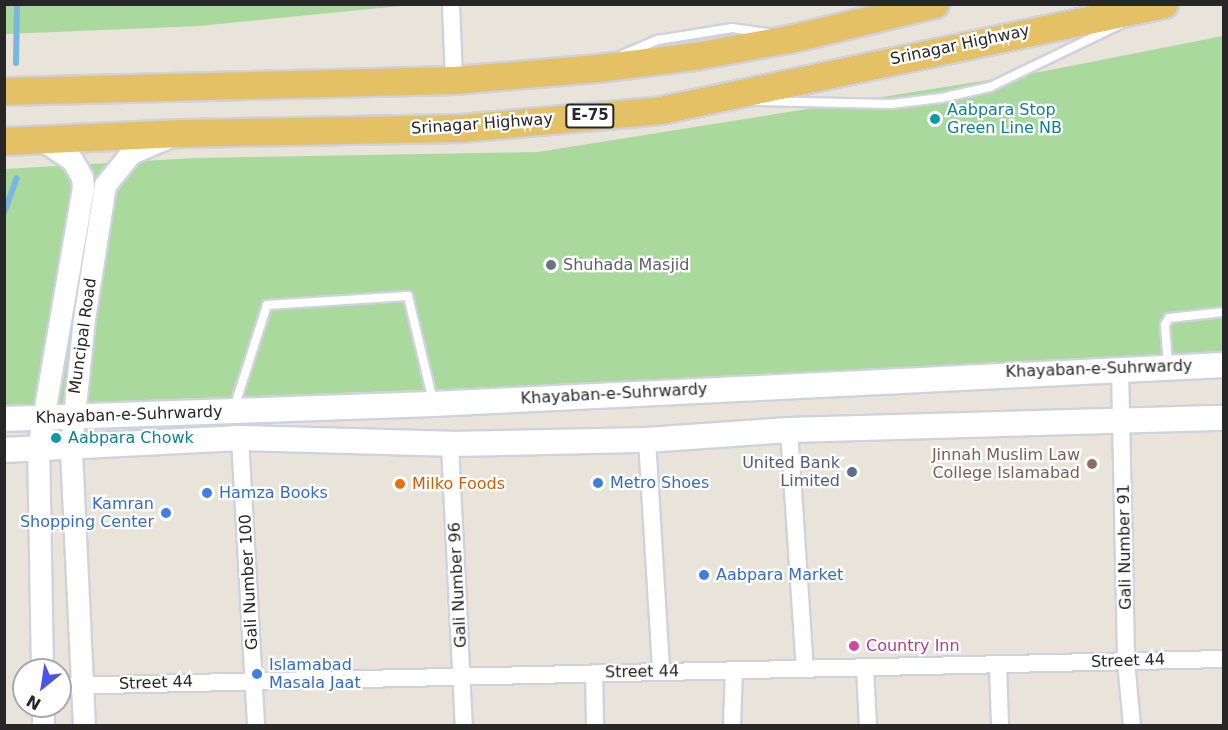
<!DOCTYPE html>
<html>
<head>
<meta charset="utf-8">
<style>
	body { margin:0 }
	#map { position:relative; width:1228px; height:730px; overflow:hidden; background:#e8e4da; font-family:"DejaVu Sans",sans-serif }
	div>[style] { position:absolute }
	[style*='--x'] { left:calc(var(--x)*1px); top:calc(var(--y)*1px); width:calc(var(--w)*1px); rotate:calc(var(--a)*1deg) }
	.green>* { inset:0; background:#a9d99c }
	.stream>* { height:6px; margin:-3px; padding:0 3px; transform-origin:3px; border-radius:3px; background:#78b7df }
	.roads { filter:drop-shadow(2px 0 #d0d1df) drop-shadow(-2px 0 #d0d1df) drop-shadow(0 2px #d0d1df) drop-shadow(0 -2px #d0d1df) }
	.service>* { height:8px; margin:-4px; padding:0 4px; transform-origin:4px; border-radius:4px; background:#fff }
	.minor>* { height:16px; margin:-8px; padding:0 8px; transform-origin:8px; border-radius:8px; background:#fff }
	.tertiary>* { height:21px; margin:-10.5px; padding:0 10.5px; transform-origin:10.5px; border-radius:10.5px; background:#fff }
	.secondary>* { height:24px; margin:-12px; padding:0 12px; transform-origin:12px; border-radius:12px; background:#fff }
	.trunk>* { height:27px; margin:-13.5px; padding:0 13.5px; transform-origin:13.5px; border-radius:13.5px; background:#e5c166 }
	.dots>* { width:16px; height:16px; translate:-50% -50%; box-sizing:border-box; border:3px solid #fff; border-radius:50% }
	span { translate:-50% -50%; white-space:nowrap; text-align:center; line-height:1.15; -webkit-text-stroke:4.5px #fff; paint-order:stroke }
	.shield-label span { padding:2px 4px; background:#fff; border:2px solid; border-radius:4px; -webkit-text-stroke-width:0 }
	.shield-label { font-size:15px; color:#272727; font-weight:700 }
	.street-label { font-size:16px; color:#272727 }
	.culture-label { font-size:16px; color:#0d838f }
	.left { translate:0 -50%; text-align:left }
	.worship-label { font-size:16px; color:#5b616d }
	.education-label { font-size:16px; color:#785e54 }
	.right { translate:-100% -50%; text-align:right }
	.service-label { font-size:16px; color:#4e5e75 }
	.shop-label { font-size:16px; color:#366cbe }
	.food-label { font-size:16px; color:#c56008 }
	.hotel-label { font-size:16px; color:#b23c85 }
	.frame { position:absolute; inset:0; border:6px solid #272727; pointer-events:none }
	.north { position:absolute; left:12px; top:658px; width:60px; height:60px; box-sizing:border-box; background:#fff; border:2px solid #a9a9a9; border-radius:50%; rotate:210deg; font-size:16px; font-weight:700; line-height:24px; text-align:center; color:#272727 }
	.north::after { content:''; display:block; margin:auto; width:21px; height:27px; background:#4b54e4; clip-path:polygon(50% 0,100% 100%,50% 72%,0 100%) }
</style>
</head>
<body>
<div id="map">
	<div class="green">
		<i style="clip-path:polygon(4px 5px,5px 4px,410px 5px,199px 26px,5px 34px)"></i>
		<i style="clip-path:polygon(1223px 36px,1223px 361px,5px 405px,5px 169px,194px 158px,538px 152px,1045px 71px)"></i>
	</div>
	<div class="stream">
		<i style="--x:16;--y:63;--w:59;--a:-89"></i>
		<i style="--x:4;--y:213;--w:37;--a:-70"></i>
	</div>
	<div class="roads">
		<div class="service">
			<i style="--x:622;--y:55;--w:39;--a:-23"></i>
			<i style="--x:658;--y:40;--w:75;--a:-9.2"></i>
			<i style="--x:732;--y:28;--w:37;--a:8"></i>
			<i style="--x:757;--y:101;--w:134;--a:1.3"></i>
			<i style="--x:891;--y:104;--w:50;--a:-6.8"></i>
			<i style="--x:941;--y:98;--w:50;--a:-12.7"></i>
			<i style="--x:990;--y:87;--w:145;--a:-25.7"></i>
			<i style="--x:1168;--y:365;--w:40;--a:-94.3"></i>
			<i style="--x:1165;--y:325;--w:8;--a:-60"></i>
			<i style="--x:1169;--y:318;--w:55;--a:-6.2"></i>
			<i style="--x:234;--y:408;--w:108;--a:-72.2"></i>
			<i style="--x:267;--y:305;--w:141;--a:-3.7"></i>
			<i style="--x:408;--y:296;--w:108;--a:76.6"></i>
		</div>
		<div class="minor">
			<i style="--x:451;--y:4;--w:76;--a:87.7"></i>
			<i style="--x:1120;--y:368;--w:293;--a:88.8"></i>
			<i style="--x:1126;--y:661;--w:65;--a:84.7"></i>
			<i style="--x:789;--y:430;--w:239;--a:86.2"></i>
			<i style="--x:240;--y:438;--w:288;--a:86.8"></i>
			<i style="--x:647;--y:440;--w:232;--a:86.5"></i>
			<i style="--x:450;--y:444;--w:282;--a:87.2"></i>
			<i style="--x:998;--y:665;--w:61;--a:88.1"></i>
			<i style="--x:865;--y:667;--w:59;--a:87.1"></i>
			<i style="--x:594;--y:673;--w:53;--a:88.9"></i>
			<i style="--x:60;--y:686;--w:1164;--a:-1.33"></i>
			<i style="--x:732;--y:726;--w:56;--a:-88"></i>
		</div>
		<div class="tertiary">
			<i style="--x:42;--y:670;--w:222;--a:-91"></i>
			<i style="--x:38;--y:448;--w:265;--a:-80.2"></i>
			<i style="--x:83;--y:187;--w:10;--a:-96"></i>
			<i style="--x:82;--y:177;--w:20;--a:-120"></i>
			<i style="--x:72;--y:160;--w:36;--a:-146"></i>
			<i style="--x:43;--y:706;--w:20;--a:90"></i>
			<i style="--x:84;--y:726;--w:280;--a:-92.7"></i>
			<i style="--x:71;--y:446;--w:128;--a:-84.2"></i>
			<i style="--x:84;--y:319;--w:136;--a:-81.1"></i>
			<i style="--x:105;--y:185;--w:41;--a:-50.9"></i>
			<i style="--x:131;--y:153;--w:38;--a:-23"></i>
		</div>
		<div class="secondary">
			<i style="--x:4;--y:419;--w:429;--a:-2"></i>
			<i style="--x:433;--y:404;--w:792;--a:-2.82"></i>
			<i style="--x:4;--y:450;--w:236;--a:-2.9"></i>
			<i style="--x:240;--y:438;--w:210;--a:1.6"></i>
			<i style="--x:450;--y:444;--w:197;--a:-1.2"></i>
			<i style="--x:647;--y:440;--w:142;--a:-4"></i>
			<i style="--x:789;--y:430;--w:435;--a:-1.6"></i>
		</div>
		<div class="trunk">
			<i style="--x:4;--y:91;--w:450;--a:-1.4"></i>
			<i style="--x:454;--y:80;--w:144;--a:-4.8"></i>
			<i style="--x:598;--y:68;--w:98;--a:-7.1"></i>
			<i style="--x:695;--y:56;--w:96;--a:-10.3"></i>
			<i style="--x:789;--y:39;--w:150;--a:-13.5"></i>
			<i style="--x:4;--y:141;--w:176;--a:-2.6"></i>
			<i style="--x:180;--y:133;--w:281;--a:-1"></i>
			<i style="--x:461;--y:128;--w:201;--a:-5.1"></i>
			<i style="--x:661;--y:110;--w:514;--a:-11.9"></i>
		</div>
	</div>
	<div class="dots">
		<i style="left:935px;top:119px;background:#0f9aa8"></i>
		<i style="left:551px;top:265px;background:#6b7280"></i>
		<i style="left:56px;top:438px;background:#0f9aa8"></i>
		<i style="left:1092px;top:464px;background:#8d6e63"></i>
		<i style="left:852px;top:472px;background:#5c6f8a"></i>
		<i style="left:598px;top:483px;background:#3f7fe0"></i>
		<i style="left:400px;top:484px;background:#e8710a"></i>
		<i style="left:207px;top:493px;background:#3f7fe0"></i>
		<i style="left:166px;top:513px;background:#3f7fe0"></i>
		<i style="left:704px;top:575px;background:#3f7fe0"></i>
		<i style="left:854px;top:646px;background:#d1479c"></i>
		<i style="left:257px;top:674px;background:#3f7fe0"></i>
	</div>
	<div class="shield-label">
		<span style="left:590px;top:116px">E-75</span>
	</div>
	<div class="street-label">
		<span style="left:960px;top:45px;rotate:-12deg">Srinagar Highway</span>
		<span style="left:482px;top:124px;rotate:-4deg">Srinagar Highway</span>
		<span style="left:83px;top:336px;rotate:-82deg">Muncipal Road</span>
		<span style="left:1099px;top:369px;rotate:-2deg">Khayaban-e-Suhrwardy</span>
		<span style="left:614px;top:394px;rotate:-3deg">Khayaban-e-Suhrwardy</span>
		<span style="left:129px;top:415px;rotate:-2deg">Khayaban-e-Suhrwardy</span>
		<span style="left:1125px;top:547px;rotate:-91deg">Gali Number 91</span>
		<span style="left:249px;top:582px;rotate:-93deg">Gali Number 100</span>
		<span style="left:458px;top:585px;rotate:-93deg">Gali Number 96</span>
		<span style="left:1128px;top:661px;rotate:-2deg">Street 44</span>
		<span style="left:642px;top:672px;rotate:-1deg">Street 44</span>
		<span style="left:156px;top:683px;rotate:-2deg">Street 44</span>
	</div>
	<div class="culture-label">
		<span class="left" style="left:947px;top:119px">Aabpara Stop<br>Green Line NB</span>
		<span class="left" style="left:68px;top:438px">Aabpara Chowk</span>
	</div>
	<div class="worship-label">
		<span class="left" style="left:563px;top:265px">Shuhada Masjid</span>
	</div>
	<div class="education-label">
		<span class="right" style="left:1080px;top:464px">Jinnah Muslim Law<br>College Islamabad</span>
	</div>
	<div class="service-label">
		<span class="right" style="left:840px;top:472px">United Bank<br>Limited</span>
	</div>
	<div class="shop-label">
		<span class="left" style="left:610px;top:483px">Metro Shoes</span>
		<span class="left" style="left:219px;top:493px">Hamza Books</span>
		<span class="right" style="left:154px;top:513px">Kamran<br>Shopping Center</span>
		<span class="left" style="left:716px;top:575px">Aabpara Market</span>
		<span class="left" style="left:269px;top:674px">Islamabad<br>Masala Jaat</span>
	</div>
	<div class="food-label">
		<span class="left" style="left:412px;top:484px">Milko Foods</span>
	</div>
	<div class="hotel-label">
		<span class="left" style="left:866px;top:646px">Country Inn</span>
	</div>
	<div class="frame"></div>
	<div class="north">N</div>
</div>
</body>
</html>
